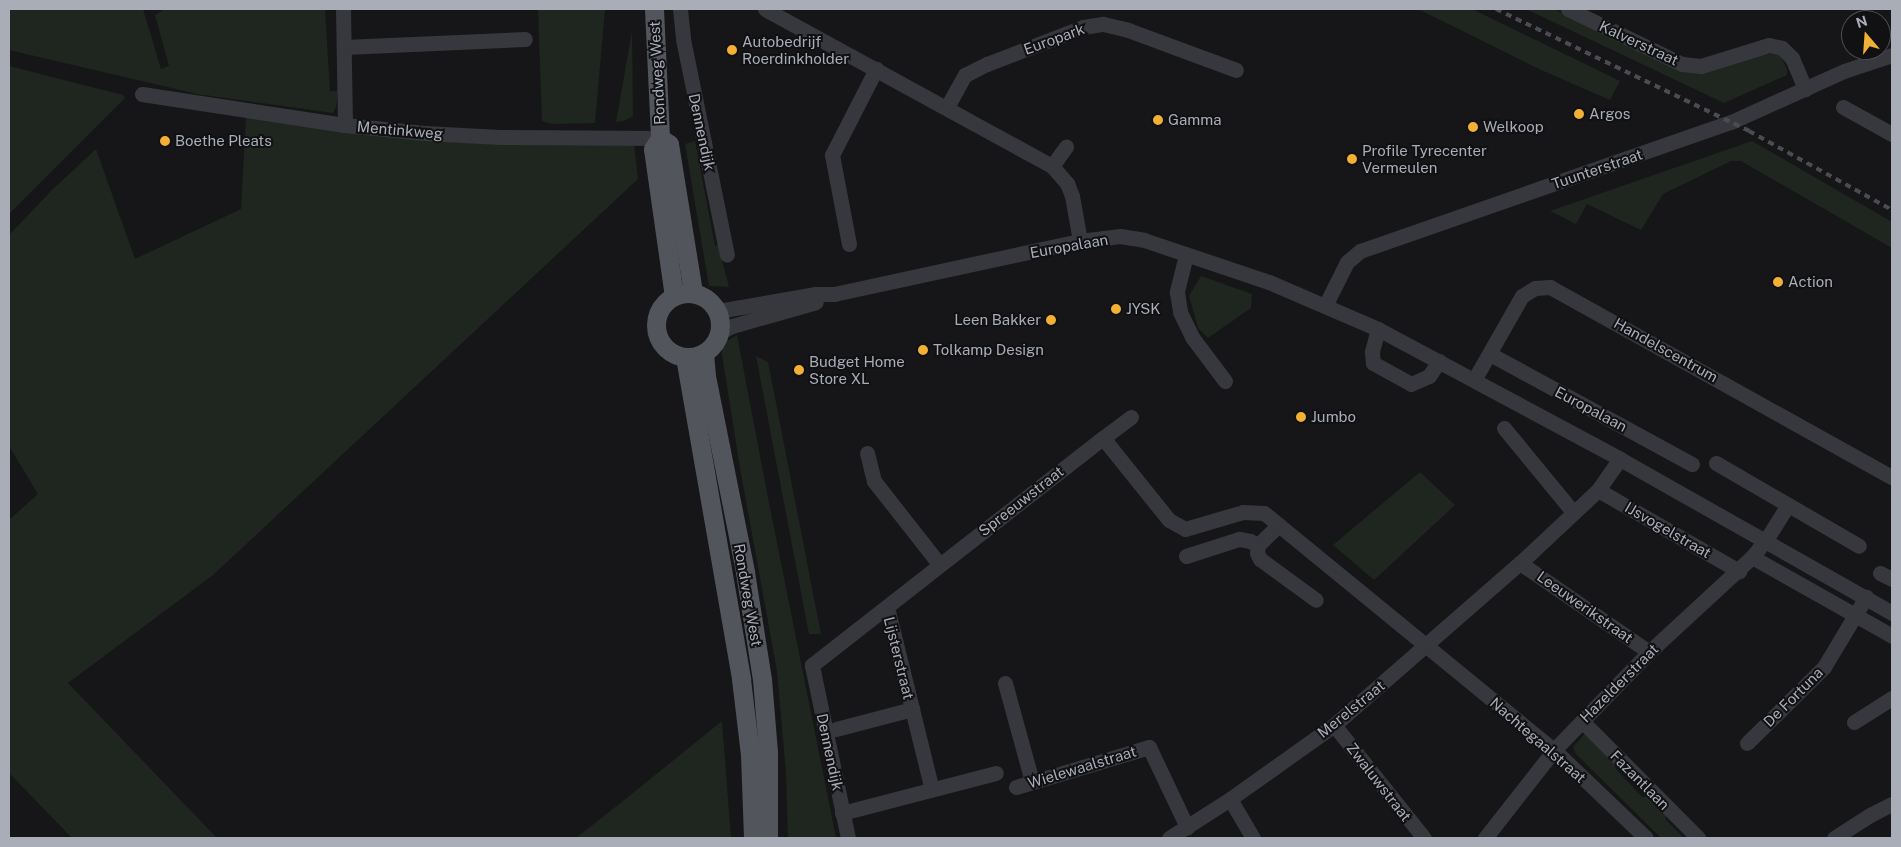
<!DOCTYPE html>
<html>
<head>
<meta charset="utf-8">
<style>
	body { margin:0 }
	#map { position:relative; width:1901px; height:847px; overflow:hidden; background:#161618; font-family:"Public Sans",sans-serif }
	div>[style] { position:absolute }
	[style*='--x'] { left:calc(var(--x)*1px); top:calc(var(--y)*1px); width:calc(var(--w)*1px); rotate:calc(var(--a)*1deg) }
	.green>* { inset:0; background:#1e261f }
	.minor>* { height:15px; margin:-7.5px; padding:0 7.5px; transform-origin:7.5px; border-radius:7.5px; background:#37383d }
	.major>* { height:19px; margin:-9.5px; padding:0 9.5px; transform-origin:9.5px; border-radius:9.5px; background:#53555c }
	.major>.ring { margin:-9.5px; padding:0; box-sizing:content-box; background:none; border:19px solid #53555c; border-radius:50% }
	.rail>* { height:4px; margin-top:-2px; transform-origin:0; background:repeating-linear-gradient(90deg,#4a4c52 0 6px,transparent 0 11px) }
	.dots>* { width:14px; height:14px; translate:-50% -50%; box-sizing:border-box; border:2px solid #111113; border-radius:50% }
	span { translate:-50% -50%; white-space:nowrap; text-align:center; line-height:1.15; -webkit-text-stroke:4px #111113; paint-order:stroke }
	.street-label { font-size:15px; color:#a8adb8 }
	.poi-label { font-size:15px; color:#a8adb8 }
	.left { translate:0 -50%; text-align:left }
	.right { translate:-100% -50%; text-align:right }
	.frame { position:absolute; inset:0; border:10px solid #a8adb8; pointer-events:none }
	.north { position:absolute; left:1841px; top:10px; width:50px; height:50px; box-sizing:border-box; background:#111113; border:1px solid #4d4f55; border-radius:50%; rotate:342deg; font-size:14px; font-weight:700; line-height:20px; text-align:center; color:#a8adb8 }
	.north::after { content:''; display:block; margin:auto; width:18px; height:22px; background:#f2b134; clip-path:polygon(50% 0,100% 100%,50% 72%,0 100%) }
</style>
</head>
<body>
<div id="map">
	<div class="green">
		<i style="clip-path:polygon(9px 9px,143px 9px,161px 69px,169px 66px,155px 15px,162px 11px,161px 9px,325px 9px,330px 91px,338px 91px,336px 107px,333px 113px,197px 94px,9px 50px)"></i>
		<i style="clip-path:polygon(538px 9px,605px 9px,595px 123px,552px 124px,542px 121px)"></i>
		<i style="clip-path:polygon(1418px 9px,1472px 9px,1620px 81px,1610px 100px,1539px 69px)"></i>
		<i style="clip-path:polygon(1526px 9px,1554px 9px,1676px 69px,1771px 54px,1780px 55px,1787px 69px,1787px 75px,1724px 103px)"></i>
		<i style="clip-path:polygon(632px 31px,633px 116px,624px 121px,616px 122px)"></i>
		<i style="clip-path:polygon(9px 66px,123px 95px,125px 98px,9px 214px)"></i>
		<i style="clip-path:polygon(246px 117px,356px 133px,462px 143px,634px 144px,638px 179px,213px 575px,68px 683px,217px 838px,72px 838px,9px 773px,9px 520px,38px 494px,9px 446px,9px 235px,52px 190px,96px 149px,135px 259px,241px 209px)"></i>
		<i style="clip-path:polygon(695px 141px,715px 246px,718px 245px,729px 287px,709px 286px,685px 144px)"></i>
		<i style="clip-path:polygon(1752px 141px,1892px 222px,1892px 248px,1741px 161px,1731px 161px,1663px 194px,1641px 230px,1587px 204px,1576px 224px,1550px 211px)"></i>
		<i style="clip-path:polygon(1201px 276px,1252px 294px,1251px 308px,1208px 338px,1198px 328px,1189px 296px)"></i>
		<i style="clip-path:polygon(737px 335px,768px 498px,836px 838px,788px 838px,786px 773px,777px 671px,740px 468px,721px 348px,727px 341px)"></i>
		<i style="clip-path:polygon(756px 356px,768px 362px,821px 634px,809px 634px,808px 629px)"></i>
		<i style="clip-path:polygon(1420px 472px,1455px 505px,1374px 580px,1333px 545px)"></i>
		<i style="clip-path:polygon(722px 721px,731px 838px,576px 838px,628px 797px)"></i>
		<i style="clip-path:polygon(1587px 731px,1616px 760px,1615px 768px,1642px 797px,1651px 797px,1665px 811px,1666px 820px,1684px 838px,1661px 838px,1576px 754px,1573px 747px)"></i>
	</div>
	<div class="minor">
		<i style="--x:343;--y:9;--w:116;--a:89"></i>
		<i style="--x:680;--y:9;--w:30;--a:84"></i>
		<i style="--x:683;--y:39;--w:220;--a:78.5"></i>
		<i style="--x:765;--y:9;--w:327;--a:28.7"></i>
		<i style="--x:1052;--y:166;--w:23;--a:49"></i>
		<i style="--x:1067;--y:183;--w:14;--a:69"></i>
		<i style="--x:1072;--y:196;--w:46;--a:79.9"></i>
		<i style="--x:1568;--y:9;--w:127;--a:25.8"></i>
		<i style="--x:1682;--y:64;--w:19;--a:6"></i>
		<i style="--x:1701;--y:66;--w:71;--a:-17.2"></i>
		<i style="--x:1769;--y:45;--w:13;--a:13"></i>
		<i style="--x:1782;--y:48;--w:14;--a:45"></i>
		<i style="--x:1792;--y:58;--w:34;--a:67"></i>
		<i style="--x:344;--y:47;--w:181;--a:-2.5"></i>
		<i style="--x:142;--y:94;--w:205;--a:8.7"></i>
		<i style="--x:345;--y:125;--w:80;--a:5.7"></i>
		<i style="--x:425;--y:133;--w:75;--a:3.1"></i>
		<i style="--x:500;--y:137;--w:160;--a:0.4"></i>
		<i style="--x:947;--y:107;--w:37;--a:-61"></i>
		<i style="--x:965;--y:75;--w:25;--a:-27"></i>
		<i style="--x:987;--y:64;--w:103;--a:-21.1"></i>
		<i style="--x:1083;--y:27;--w:20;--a:-9"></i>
		<i style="--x:1103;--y:24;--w:26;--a:13"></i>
		<i style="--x:1128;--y:30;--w:115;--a:20.3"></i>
		<i style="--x:1843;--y:107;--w:56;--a:28.9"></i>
		<i style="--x:1052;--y:166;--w:24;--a:-54"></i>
		<i style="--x:849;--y:244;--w:91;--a:-100.8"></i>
		<i style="--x:832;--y:155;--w:97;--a:-62.9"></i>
		<i style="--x:1186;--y:255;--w:38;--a:104"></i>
		<i style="--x:1177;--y:292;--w:20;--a:81"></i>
		<i style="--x:1180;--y:312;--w:28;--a:64"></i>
		<i style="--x:1192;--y:337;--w:55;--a:53.1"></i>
		<i style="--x:1325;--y:306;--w:49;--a:-63.4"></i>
		<i style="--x:1347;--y:262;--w:17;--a:-40"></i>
		<i style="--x:1360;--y:251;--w:393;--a:-19.2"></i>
		<i style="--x:1731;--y:122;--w:124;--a:-24.3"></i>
		<i style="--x:1844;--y:71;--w:51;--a:-18.4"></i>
		<i style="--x:718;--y:311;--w:98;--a:-9.9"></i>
		<i style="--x:815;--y:294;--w:19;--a:0"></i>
		<i style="--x:834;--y:294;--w:252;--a:-12.2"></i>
		<i style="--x:1080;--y:241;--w:40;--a:-7.1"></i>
		<i style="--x:1120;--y:236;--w:24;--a:9"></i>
		<i style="--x:1144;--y:240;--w:132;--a:18.6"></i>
		<i style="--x:1269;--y:282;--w:119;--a:23.3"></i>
		<i style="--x:1378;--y:329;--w:275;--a:28.2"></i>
		<i style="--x:1620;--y:459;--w:313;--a:29.5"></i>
		<i style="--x:1378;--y:329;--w:24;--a:105"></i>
		<i style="--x:1372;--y:352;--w:11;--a:85"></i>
		<i style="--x:1373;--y:363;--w:43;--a:28.9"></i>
		<i style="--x:1411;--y:384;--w:20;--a:-24"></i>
		<i style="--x:1429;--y:376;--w:18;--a:-56"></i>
		<i style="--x:720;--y:332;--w:13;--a:-27"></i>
		<i style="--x:732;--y:326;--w:87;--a:-15.9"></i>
		<i style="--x:1490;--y:354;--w:230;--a:28.6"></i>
		<i style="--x:1474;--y:380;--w:97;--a:-60.3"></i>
		<i style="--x:1522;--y:296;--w:15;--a:-32"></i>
		<i style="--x:1535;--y:288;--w:15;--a:-4"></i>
		<i style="--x:1550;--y:287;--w:391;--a:29.1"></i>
		<i style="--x:1504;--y:428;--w:109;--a:50.6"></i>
		<i style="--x:1103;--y:438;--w:35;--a:-37"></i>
		<i style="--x:867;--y:453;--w:29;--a:76"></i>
		<i style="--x:874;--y:481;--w:105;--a:51.9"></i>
		<i style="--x:1716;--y:463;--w:165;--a:30.1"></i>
		<i style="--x:1598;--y:490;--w:163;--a:29.9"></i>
		<i style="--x:1258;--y:545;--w:29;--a:-44"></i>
		<i style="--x:1186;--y:556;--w:56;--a:-17.8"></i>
		<i style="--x:1239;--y:539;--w:11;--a:10"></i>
		<i style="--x:1250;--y:541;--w:9;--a:27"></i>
		<i style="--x:1258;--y:545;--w:8;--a:97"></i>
		<i style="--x:1257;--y:553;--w:7;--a:63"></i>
		<i style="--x:1260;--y:559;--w:69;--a:36.2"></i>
		<i style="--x:1752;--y:557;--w:161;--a:29.4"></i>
		<i style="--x:1520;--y:563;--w:157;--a:34.6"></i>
		<i style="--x:1880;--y:573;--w:13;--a:27"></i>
		<i style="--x:887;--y:607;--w:188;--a:76.2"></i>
		<i style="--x:1005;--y:683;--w:103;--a:74.7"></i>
		<i style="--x:1582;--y:721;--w:165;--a:45.2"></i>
		<i style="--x:1854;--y:722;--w:45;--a:-32.3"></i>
		<i style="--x:1334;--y:725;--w:144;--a:51.5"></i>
		<i style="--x:836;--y:729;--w:79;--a:-14.7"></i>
		<i style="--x:1747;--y:743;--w:108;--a:-44.6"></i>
		<i style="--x:1824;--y:667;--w:82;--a:-59"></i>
		<i style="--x:1016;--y:787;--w:139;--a:-16.7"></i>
		<i style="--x:1149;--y:747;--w:89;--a:64.6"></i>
		<i style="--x:1230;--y:799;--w:45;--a:59.5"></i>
		<i style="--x:842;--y:813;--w:159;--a:-14.6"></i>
		<i style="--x:848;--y:838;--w:177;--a:-101.8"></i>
		<i style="--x:812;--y:665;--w:369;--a:-38"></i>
		<i style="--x:1103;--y:438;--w:105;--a:51.2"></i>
		<i style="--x:1169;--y:520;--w:18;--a:29"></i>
		<i style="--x:1185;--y:529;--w:60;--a:-16.3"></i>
		<i style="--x:1243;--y:512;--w:21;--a:3"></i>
		<i style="--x:1264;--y:513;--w:375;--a:39.3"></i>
		<i style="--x:1554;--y:750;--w:127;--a:43.7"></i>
		<i style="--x:1169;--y:838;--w:72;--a:-32.6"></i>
		<i style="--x:1230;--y:799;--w:128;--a:-35.4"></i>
		<i style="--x:1334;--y:725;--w:247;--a:-41.1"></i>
		<i style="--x:1520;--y:563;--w:107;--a:-43.1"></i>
		<i style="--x:1598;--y:490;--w:38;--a:-55"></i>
		<i style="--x:1485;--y:838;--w:112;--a:-51.9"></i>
		<i style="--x:1554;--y:750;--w:40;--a:-46"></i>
		<i style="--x:1582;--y:721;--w:96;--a:-45.8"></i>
		<i style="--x:1649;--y:652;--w:140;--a:-42.7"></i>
		<i style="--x:1752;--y:557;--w:22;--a:-51"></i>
		<i style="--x:1766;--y:540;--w:40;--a:-58"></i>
		<i style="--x:1834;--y:838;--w:43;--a:-32.6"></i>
		<i style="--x:1870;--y:815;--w:25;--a:-27"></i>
	</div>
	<div class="major">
		<i style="--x:654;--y:9;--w:129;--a:87.3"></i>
		<i style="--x:660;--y:138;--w:13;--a:122"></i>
		<i style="--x:653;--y:149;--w:148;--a:81.9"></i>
		<i style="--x:660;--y:138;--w:11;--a:34"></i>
		<i style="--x:669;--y:144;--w:151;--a:80.8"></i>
		<i class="ring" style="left:656px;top:293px;width:45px;height:45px"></i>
		<i style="--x:704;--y:353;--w:23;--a:85"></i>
		<i style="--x:706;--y:376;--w:200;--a:78.7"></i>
		<i style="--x:745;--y:572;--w:108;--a:81"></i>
		<i style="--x:762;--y:679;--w:73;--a:85.3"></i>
		<i style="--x:768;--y:752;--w:86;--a:90"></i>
		<i style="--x:685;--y:357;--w:327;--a:80.1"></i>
		<i style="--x:741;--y:679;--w:77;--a:83.2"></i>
		<i style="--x:750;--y:755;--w:83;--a:87.9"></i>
	</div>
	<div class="rail">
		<i style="--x:1496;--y:9;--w:281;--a:25.7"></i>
		<i style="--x:1749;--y:131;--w:163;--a:28.9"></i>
	</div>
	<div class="dots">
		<i style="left:732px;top:50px;background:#f2b134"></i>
		<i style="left:1579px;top:114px;background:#f2b134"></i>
		<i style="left:1158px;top:120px;background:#f2b134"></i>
		<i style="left:1473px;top:127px;background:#f2b134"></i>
		<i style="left:165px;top:141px;background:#f2b134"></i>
		<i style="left:1352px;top:159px;background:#f2b134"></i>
		<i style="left:1778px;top:282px;background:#f2b134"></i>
		<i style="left:1116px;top:309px;background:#f2b134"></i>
		<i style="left:1051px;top:320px;background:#f2b134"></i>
		<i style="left:923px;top:350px;background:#f2b134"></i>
		<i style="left:799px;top:370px;background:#f2b134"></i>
		<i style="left:1301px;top:417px;background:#f2b134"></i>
	</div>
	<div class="street-label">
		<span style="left:1054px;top:39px;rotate:-20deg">Europark</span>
		<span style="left:1639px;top:43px;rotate:25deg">Kalverstraat</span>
		<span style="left:657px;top:73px;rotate:-93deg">Rondweg West</span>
		<span style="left:400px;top:130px;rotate:5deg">Mentinkweg</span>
		<span style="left:702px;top:132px;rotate:78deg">Dennendijk</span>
		<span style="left:1597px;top:169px;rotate:-19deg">Tuunterstraat</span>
		<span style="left:1069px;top:246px;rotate:-10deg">Europalaan</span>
		<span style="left:1666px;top:350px;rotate:29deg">Handelscentrum</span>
		<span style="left:1591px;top:409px;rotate:28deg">Europalaan</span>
		<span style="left:1021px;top:501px;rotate:-38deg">Spreeuwstraat</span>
		<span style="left:1668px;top:530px;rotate:30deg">IJsvogelstraat</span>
		<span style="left:748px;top:595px;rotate:80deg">Rondweg West</span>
		<span style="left:1585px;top:607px;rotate:35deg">Leeuwerikstraat</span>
		<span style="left:899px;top:658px;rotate:76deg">Lijsterstraat</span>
		<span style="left:1619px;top:683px;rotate:-45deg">Hazelderstraat</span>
		<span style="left:1793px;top:697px;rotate:-45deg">De Fortuna</span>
		<span style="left:1351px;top:709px;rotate:-39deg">Merelstraat</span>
		<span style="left:1538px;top:740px;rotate:41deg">Nachtegaalstraat</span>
		<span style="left:830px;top:752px;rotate:78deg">Dennendijk</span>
		<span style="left:1082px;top:767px;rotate:-17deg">Wielewaalstraat</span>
		<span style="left:1640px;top:780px;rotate:45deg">Fazantlaan</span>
		<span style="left:1379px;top:782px;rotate:52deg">Zwaluwstraat</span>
	</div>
	<div class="poi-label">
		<span class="left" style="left:742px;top:50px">Autobedrijf<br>Roerdinkholder</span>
		<span class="left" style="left:1589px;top:114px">Argos</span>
		<span class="left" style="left:1168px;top:120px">Gamma</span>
		<span class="left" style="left:1483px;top:127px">Welkoop</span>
		<span class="left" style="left:175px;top:141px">Boethe Pleats</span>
		<span class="left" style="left:1362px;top:159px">Profile Tyrecenter<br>Vermeulen</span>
		<span class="left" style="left:1788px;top:282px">Action</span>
		<span class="left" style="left:1126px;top:309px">JYSK</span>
		<span class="right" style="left:1041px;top:320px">Leen Bakker</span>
		<span class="left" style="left:933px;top:350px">Tolkamp Design</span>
		<span class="left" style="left:809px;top:370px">Budget Home<br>Store XL</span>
		<span class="left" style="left:1311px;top:417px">Jumbo</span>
	</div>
	<div class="frame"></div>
	<div class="north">N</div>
</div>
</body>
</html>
